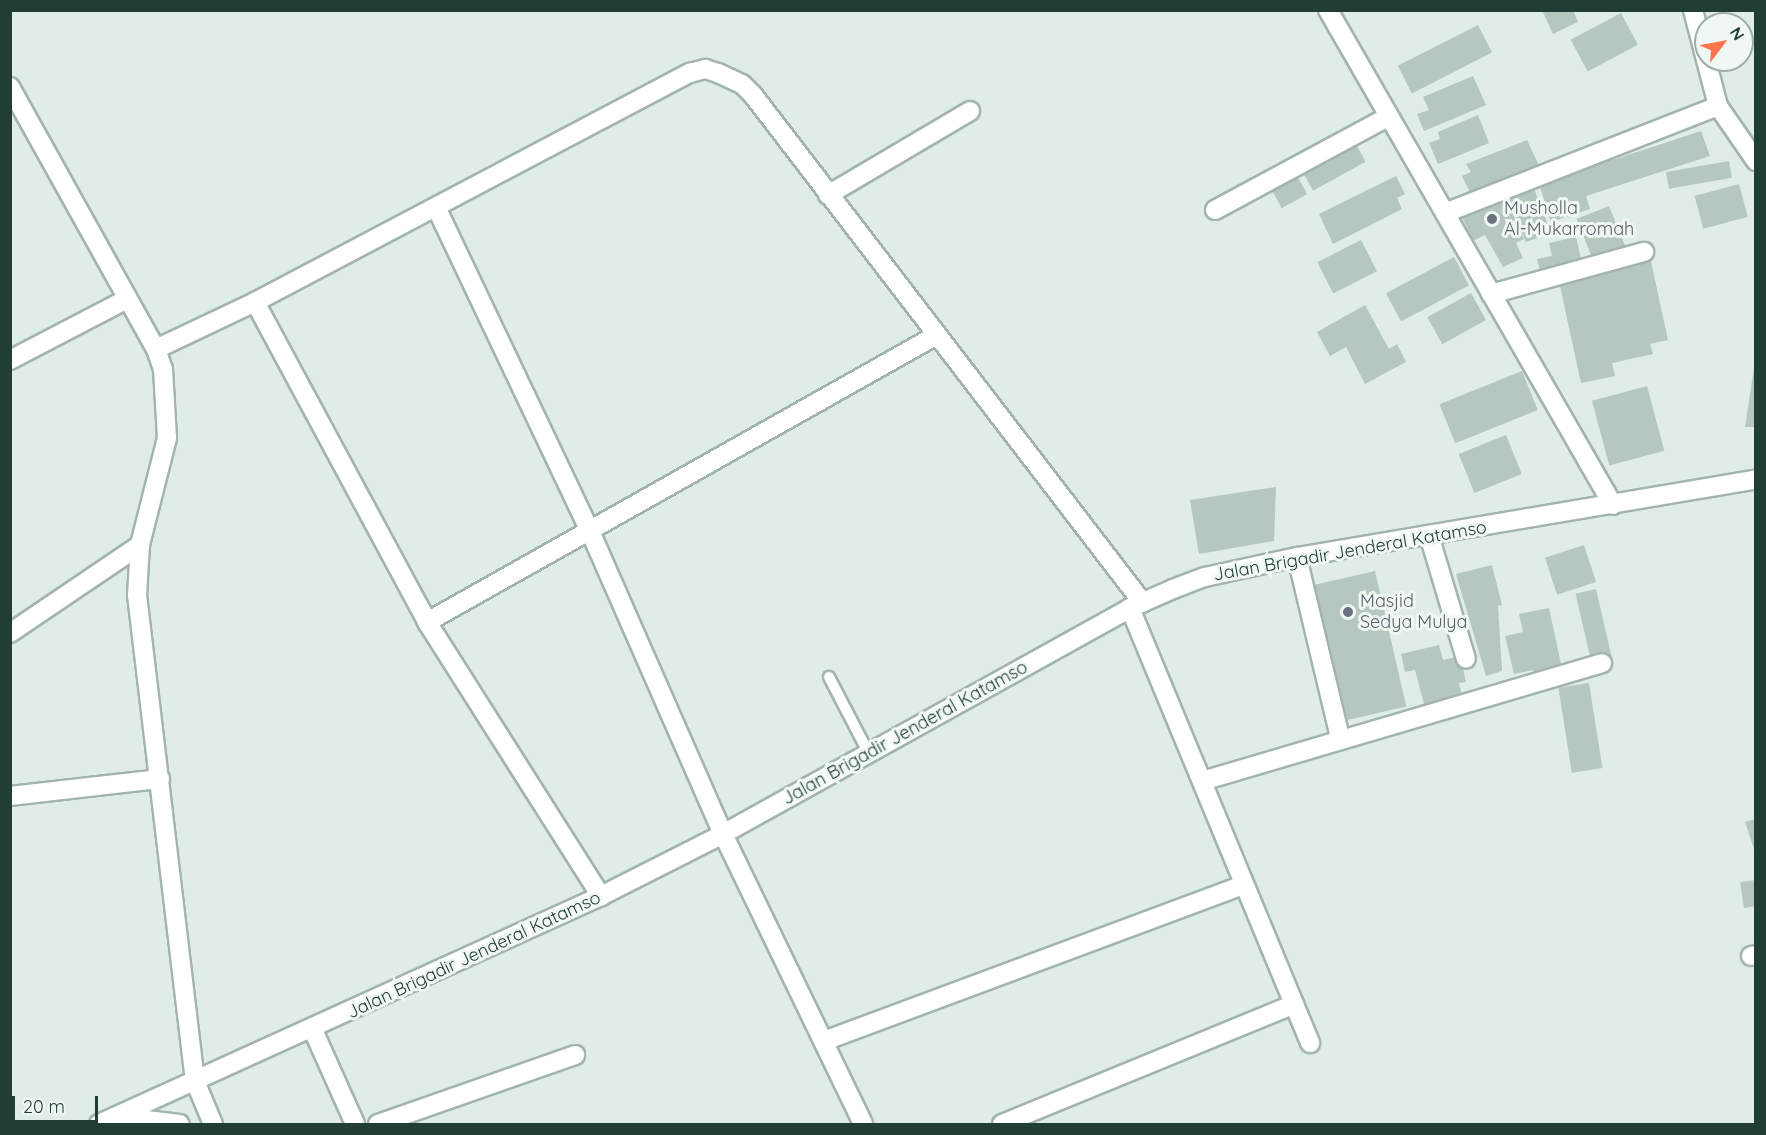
<!DOCTYPE html>
<html>
<head>
<meta charset="utf-8">
<style>
	body { margin:0 }
	#map { position:relative; width:1766px; height:1135px; overflow:hidden; background:#e0ece7; font-family:Quicksand,sans-serif }
	div>[style] { position:absolute }
	[style*='--x'] { left:calc(var(--x)*1px); top:calc(var(--y)*1px); width:calc(var(--w)*1px); rotate:calc(var(--a)*1deg) }
	.building>* { inset:0; background:#b5c7bf; transform-origin:0 0 }
	.roads { filter:drop-shadow(2px 0 #a3b4ae) drop-shadow(-2px 0 #a3b4ae) drop-shadow(0 2px #a3b4ae) drop-shadow(0 -2px #a3b4ae) }
	.lane>* { height:10px; margin:-5px; padding:0 5px; transform-origin:5px; border-radius:5px; background:#fff }
	.street>* { height:18px; margin:-9px; padding:0 9px; transform-origin:9px; border-radius:9px; background:#fff }
	.secondary>* { height:18px; margin:-9px; padding:0 9px; transform-origin:9px; border-radius:9px; background:#fff }
	.dots>* { width:16px; height:16px; translate:-50% -50%; box-sizing:border-box; border:3px solid #f1f8f4; border-radius:50% }
	span { translate:-50% -50%; white-space:nowrap; text-align:center; line-height:1.15; -webkit-text-stroke:6px #f1f8f4; paint-order:stroke }
	.worship-label { font-size:18px; color:#5b616d }
	.left { translate:0 -50%; text-align:left }
	.street-label { font-size:18px; color:#203e35 }
	.frame { position:absolute; inset:0; border:12px solid #203e35; pointer-events:none }
	.north { position:absolute; left:1694px; top:12px; width:60px; height:60px; box-sizing:border-box; background:#f1f8f4; border:2px solid #9daea8; border-radius:50%; rotate:58deg; font-size:16px; font-weight:700; line-height:24px; text-align:center; color:#203e35 }
	.north::after { content:''; display:block; margin:auto; width:21px; height:27px; background:#fc754f; clip-path:polygon(50% 0,100% 100%,50% 72%,0 100%) }
	.scale { position:absolute; left:12px; top:1096px; width:86px; height:27px; box-sizing:border-box; border:3px solid #203e35; border-top:0; padding-left:8px; font-size:18px; line-height:21px; white-space:nowrap; color:#203e35; -webkit-text-stroke:4px #f1f8f4; paint-order:stroke }
</style>
</head>
<body>
<div id="map">
	<div class="building">
		<i style="clip-path:polygon(1542px 10px,1573px 10px,1578px 22px,1553px 34px)"></i>
		<i style="left:1621px;top:13px;width:36px;height:57px;rotate:62deg"></i>
		<i style="left:1478px;top:25px;width:31px;height:90px;rotate:63deg"></i>
		<i style="clip-path:polygon(1473px 76px,1486px 105px,1424px 131px,1417px 114px,1429px 110px,1423px 97px)"></i>
		<i style="clip-path:polygon(1478px 115px,1489px 143px,1438px 164px,1429px 143px,1440px 139px,1438px 132px)"></i>
		<i style="clip-path:polygon(1701px 131px,1710px 156px,1586px 196px,1590px 209px,1551px 222px,1539px 184px)"></i>
		<i style="left:1353px;top:139px;width:26px;height:60px;rotate:61deg"></i>
		<i style="clip-path:polygon(1527px 140px,1541px 170px,1472px 197px,1462px 176px,1471px 172px,1466px 164px)"></i>
		<i style="left:1729px;top:161px;width:17px;height:64px;rotate:80deg"></i>
		<i style="left:1296px;top:174px;width:23px;height:29px;rotate:61deg"></i>
		<i style="clip-path:polygon(1396px 176px,1405px 194px,1397px 198px,1402px 209px,1333px 244px,1319px 214px)"></i>
		<i style="left:1532px;top:183px;width:53px;height:27px;rotate:69deg"></i>
		<i style="left:1739px;top:184px;width:34px;height:46px;rotate:75deg"></i>
		<i style="clip-path:polygon(1503px 192px,1524px 239px,1516px 243px,1523px 258px,1503px 267px,1485px 235px,1473px 241px,1460px 212px)"></i>
		<i style="left:1609px;top:206px;width:43px;height:35px;rotate:68deg"></i>
		<i style="clip-path:polygon(1576px 237px,1581px 259px,1588px 257px,1589px 264px,1541px 275px,1537px 259px,1552px 256px,1549px 243px)"></i>
		<i style="left:1361px;top:240px;width:35px;height:49px;rotate:63deg"></i>
		<i style="left:1454px;top:257px;width:32px;height:77px;rotate:62deg"></i>
		<i style="clip-path:polygon(1650px 257px,1668px 340px,1650px 344px,1653px 354px,1612px 363px,1615px 376px,1581px 383px,1558px 277px)"></i>
		<i style="left:1471px;top:293px;width:31px;height:50px;rotate:61deg"></i>
		<i style="clip-path:polygon(1365px 305px,1389px 349px,1397px 344px,1406px 362px,1365px 384px,1346px 347px,1330px 356px,1317px 332px)"></i>
		<i style="clip-path:polygon(1754px 368px,1756px 427px,1745px 427px)"></i>
		<i style="left:1522px;top:371px;width:42px;height:89px;rotate:68deg"></i>
		<i style="left:1647px;top:386px;width:67px;height:57px;rotate:75deg"></i>
		<i style="left:1506px;top:435px;width:42px;height:51px;rotate:68deg"></i>
		<i style="clip-path:polygon(1276px 487px,1274px 541px,1199px 554px,1190px 500px)"></i>
		<i style="left:1584px;top:545px;width:39px;height:41px;rotate:72deg"></i>
		<i style="clip-path:polygon(1492px 565px,1502px 605px,1498px 606px,1502px 671px,1486px 676px,1456px 574px)"></i>
		<i style="left:1375px;top:571px;width:139px;height:67px;rotate:77deg"></i>
		<i style="left:1596px;top:589px;width:69px;height:21px;rotate:77deg"></i>
		<i style="clip-path:polygon(1549px 608px,1561px 664px,1553px 666px,1555px 672px,1535px 676px,1533px 670px,1514px 674px,1505px 636px,1523px 632px,1519px 614px)"></i>
		<i style="clip-path:polygon(1439px 645px,1443px 660px,1460px 656px,1466px 682px,1459px 683px,1462px 696px,1424px 704px,1415px 670px,1405px 672px,1401px 654px)"></i>
		<i style="left:1589px;top:683px;width:86px;height:31px;rotate:81deg"></i>
		<i style="clip-path:polygon(1756px 819px,1756px 852px,1755px 852px,1745px 822px)"></i>
		<i style="clip-path:polygon(1756px 880px,1756px 906px,1744px 908px,1740px 882px)"></i>
	</div>
	<div class="roads">
		<div class="lane">
			<i style="--x:829;--y:677;--w:87;--a:62.5"></i>
		</div>
		<div class="street">
			<i style="--x:1328;--y:10;--w:571;--a:60.07"></i>
			<i style="--x:1693;--y:10;--w:99;--a:75.4"></i>
			<i style="--x:1718;--y:106;--w:67;--a:55.4"></i>
			<i style="--x:10;--y:87;--w:300;--a:60.9"></i>
			<i style="--x:156;--y:349;--w:21;--a:71"></i>
			<i style="--x:163;--y:369;--w:69;--a:86.7"></i>
			<i style="--x:167;--y:438;--w:110;--a:104.2"></i>
			<i style="--x:140;--y:545;--w:50;--a:93.4"></i>
			<i style="--x:137;--y:595;--w:489;--a:83.2"></i>
			<i style="--x:828;--y:195;--w:165;--a:-30.6"></i>
			<i style="--x:436;--y:207;--w:359;--a:64.6"></i>
			<i style="--x:590;--y:531;--w:331;--a:66.3"></i>
			<i style="--x:723;--y:834;--w:322;--a:64.2"></i>
			<i style="--x:1215;--y:210;--w:196;--a:-28.3"></i>
			<i style="--x:1445;--y:213;--w:293;--a:-21.4"></i>
			<i style="--x:1491;--y:294;--w:159;--a:-15.4"></i>
			<i style="--x:255;--y:302;--w:363;--a:61.7"></i>
			<i style="--x:427;--y:622;--w:325;--a:57.6"></i>
			<i style="--x:156;--y:349;--w:110;--a:-25.4"></i>
			<i style="--x:255;--y:302;--w:492;--a:-27.8"></i>
			<i style="--x:690;--y:73;--w:16;--a:-15"></i>
			<i style="--x:705;--y:69;--w:14;--a:17"></i>
			<i style="--x:718;--y:73;--w:26;--a:25"></i>
			<i style="--x:742;--y:84;--w:16;--a:45"></i>
			<i style="--x:753;--y:95;--w:640;--a:52.49"></i>
			<i style="--x:10;--y:360;--w:132;--a:-27.5"></i>
			<i style="--x:1429;--y:535;--w:129;--a:73.4"></i>
			<i style="--x:1297;--y:557;--w:185;--a:76.6"></i>
			<i style="--x:1130;--y:608;--w:471;--a:67.5"></i>
			<i style="--x:427;--y:622;--w:583;--a:-29.38"></i>
			<i style="--x:10;--y:633;--w:157;--a:-34.1"></i>
			<i style="--x:1202;--y:781;--w:417;--a:-16.4"></i>
			<i style="--x:10;--y:796;--w:151;--a:-6.5"></i>
			<i style="--x:1751;--y:956;--w:5;--a:-11"></i>
			<i style="--x:313;--y:1030;--w:103;--a:65.9"></i>
			<i style="--x:824;--y:1041;--w:447;--a:-20.4"></i>
			<i style="--x:378;--y:1124;--w:209;--a:-19.3"></i>
			<i style="--x:1002;--y:1124;--w:316;--a:-22.3"></i>
		</div>
		<div class="secondary">
			<i style="--x:195;--y:1081;--w:47;--a:67.3"></i>
			<i style="--x:121;--y:1117;--w:59;--a:6.8"></i>
			<i style="--x:99;--y:1124;--w:551;--a:-24.43"></i>
			<i style="--x:601;--y:896;--w:137;--a:-26.9"></i>
			<i style="--x:723;--y:834;--w:466;--a:-29"></i>
			<i style="--x:1130;--y:608;--w:47;--a:-23.8"></i>
			<i style="--x:1173;--y:589;--w:34;--a:-21"></i>
			<i style="--x:1205;--y:577;--w:94;--a:-12.3"></i>
			<i style="--x:1297;--y:557;--w:466;--a:-9.6"></i>
		</div>
	</div>
	<div class="dots">
		<i style="left:1492px;top:219px;background:#6b7280"></i>
		<i style="left:1348px;top:612px;background:#6b7280"></i>
	</div>
	<div class="worship-label">
		<span class="left" style="left:1504px;top:219px">Musholla<br>Al-Mukarromah</span>
		<span class="left" style="left:1360px;top:612px">Masjid<br>Sedya Mulya</span>
	</div>
	<div class="street-label">
		<span style="left:1350px;top:551px;rotate:-10deg">Jalan Brigadir Jenderal Katamso</span>
		<span style="left:905px;top:733px;rotate:-29deg">Jalan Brigadir Jenderal Katamso</span>
		<span style="left:474px;top:955px;rotate:-25deg">Jalan Brigadir Jenderal Katamso</span>
	</div>
	<div class="frame"></div>
	<div class="north">N</div>
	<div class="scale">20 m</div>
</div>
</body>
</html>
